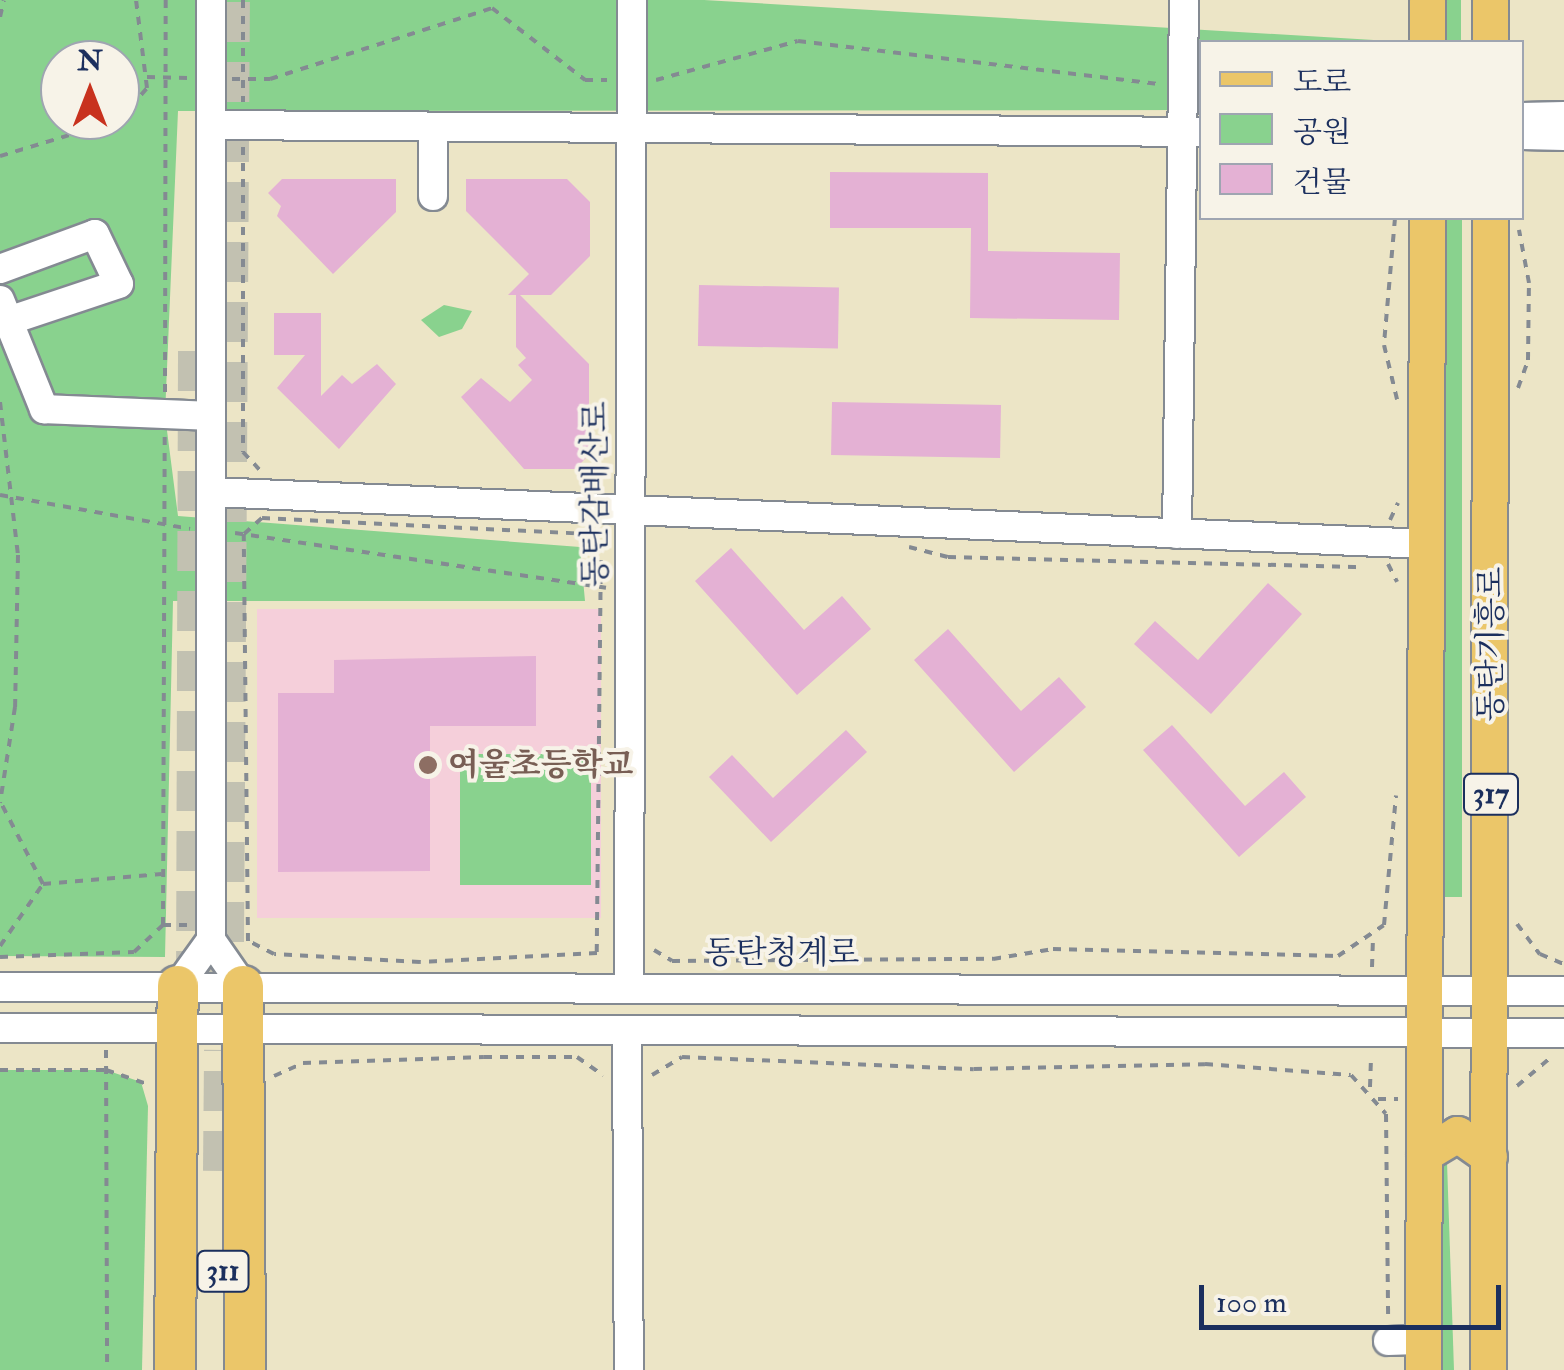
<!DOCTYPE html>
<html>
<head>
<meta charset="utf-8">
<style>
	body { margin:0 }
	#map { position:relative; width:1564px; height:1370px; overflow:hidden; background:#ece5c6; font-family:"IM FELL Double Pica","Noto Serif KR",serif }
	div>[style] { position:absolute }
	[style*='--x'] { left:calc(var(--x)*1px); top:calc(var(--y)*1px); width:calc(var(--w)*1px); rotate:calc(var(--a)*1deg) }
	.built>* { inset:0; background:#f5cfda; transform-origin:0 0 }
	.green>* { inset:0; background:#89d28e; transform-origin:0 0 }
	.building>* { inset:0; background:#e4b1d4; transform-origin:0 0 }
	.highway-tunnel>* { height:40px; margin-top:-20px; transform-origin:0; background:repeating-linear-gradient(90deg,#c2c1b1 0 40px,transparent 0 60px) }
	.path>* { height:4px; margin-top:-2px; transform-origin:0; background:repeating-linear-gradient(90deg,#848a92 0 8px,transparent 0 16px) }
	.roads { filter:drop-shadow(2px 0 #848a92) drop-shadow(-2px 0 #848a92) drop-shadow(0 2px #848a92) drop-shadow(0 -2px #848a92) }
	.minor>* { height:28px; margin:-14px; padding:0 14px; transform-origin:14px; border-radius:14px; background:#fff }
	.major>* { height:35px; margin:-17.5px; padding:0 17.5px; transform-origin:17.5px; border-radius:17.5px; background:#ebc669 }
	.highway>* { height:40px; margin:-20px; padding:0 20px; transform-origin:20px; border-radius:20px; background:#ebc669 }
	.dots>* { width:28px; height:28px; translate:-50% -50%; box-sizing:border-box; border:5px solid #f7f3e8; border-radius:50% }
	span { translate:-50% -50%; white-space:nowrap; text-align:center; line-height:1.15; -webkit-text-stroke:8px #f7f3e8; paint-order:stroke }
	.shield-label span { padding:2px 8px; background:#f7f3e8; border:2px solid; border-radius:8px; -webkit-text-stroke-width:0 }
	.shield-label { font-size:30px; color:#1b2f5e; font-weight:700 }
	.street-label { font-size:32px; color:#1b2f5e }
	.education-label { font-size:32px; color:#785e54; font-weight:700 }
	.left { translate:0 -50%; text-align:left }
	.legend { position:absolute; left:1199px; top:40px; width:325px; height:180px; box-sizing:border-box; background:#f7f3e8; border:2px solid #9fa5b1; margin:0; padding:12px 18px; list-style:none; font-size:30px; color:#1b2f5e }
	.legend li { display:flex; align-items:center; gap:20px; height:50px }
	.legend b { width:50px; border:2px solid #9fa5b1 }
	.north { position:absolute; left:40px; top:40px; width:100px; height:100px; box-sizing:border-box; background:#f7f3e8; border:2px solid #9fa5b1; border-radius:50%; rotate:0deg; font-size:28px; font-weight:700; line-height:40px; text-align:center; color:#1b2f5e }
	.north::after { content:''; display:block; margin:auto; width:35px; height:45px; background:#c8321e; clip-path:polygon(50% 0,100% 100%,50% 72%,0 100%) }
	.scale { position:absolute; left:1199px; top:1285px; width:302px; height:45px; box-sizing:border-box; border:5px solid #1b2f5e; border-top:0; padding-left:12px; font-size:30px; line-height:35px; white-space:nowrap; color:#1b2f5e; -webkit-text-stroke:8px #f7f3e8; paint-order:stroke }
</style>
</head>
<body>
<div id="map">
	<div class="built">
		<i style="left:257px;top:609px;width:344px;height:309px"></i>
	</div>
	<div class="green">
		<i style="clip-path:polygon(evenodd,0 0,704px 0,1407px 42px,1202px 42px,1201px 110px,178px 111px,165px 415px,178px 516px,580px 547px,585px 601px,173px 601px,165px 957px,0 956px,0 0,60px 60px,120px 60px,120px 120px,60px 120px,60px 60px)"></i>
		<i style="left:1437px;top:0;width:24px;height:42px"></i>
		<i style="left:1438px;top:218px;width:24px;height:679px"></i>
		<i style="clip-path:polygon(444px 305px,472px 311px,462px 329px,439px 337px,421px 320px)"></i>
		<i style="left:460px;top:754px;width:131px;height:131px"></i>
		<i style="clip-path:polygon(0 1070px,106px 1070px,141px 1082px,148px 1106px,142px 1370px,0 1370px)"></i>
		<i style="clip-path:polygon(1438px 1158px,1447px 1162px,1454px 1370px,1438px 1370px)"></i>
	</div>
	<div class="building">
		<i style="clip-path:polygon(830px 172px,988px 173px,988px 251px,1120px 253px,1119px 320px,970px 318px,971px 228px,830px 228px)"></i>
		<i style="clip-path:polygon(282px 179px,396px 179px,396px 212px,333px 274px,277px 216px,281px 206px,268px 193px)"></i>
		<i style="clip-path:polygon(466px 179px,567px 179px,590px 202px,590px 256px,551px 295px,520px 295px,589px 364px,589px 455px,575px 469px,524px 469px,461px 397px,481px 378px,510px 402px,532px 380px,518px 365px,526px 358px,516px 347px,516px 295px,508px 295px,529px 274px,466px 211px)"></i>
		<i style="left:699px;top:285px;width:140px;height:61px;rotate:1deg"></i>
		<i style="clip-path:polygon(274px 313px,321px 313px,321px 396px,342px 375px,352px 384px,377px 364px,396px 384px,339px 449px,277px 388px,305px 355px,274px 355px)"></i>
		<i style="left:832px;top:402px;width:169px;height:53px;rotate:1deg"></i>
		<i style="clip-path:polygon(731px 548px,804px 630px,842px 596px,871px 629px,797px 695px,695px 581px)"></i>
		<i style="clip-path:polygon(1268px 583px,1302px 614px,1211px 714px,1134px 644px,1155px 621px,1198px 660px)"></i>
		<i style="clip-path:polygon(948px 629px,1021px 711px,1059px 677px,1086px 707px,1014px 772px,914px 660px)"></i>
		<i style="clip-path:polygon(536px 656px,536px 726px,430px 726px,430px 871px,278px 872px,278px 693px,334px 693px,334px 660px)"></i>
		<i style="clip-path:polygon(1172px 725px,1245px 806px,1284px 772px,1306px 797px,1239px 857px,1143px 750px)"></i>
		<i style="clip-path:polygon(846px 730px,867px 752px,771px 842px,709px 777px,732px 755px,773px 798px)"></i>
	</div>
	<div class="highway-tunnel">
		<i style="--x:224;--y:942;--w:942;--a:-89.64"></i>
		<i style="--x:196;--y:991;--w:652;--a:-89.82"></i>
		<i style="--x:223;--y:1171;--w:121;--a:-89.5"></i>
	</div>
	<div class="path">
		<i style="--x:243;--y:0;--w:102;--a:90"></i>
		<i style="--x:0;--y:17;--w:17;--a:-77"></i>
		<i style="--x:147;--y:77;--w:41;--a:1.4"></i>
		<i style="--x:232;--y:79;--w:38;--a:0"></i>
		<i style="--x:270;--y:79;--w:233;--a:-17.7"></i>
		<i style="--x:492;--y:8;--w:118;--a:37.7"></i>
		<i style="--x:585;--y:80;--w:22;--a:0"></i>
		<i style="--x:656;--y:80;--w:147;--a:-15.4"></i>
		<i style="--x:798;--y:41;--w:363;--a:6.8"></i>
		<i style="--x:120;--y:119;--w:41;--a:-48.9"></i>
		<i style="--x:147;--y:88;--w:89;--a:-97.1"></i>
		<i style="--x:243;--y:147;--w:305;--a:90"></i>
		<i style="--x:243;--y:452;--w:25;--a:47"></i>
		<i style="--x:0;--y:156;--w:124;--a:-16.8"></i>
		<i style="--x:1395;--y:218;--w:127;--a:95"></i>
		<i style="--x:1384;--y:345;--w:56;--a:76.5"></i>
		<i style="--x:1518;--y:388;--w:30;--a:-70"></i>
		<i style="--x:1528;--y:360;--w:77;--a:-89.3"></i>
		<i style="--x:1529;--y:283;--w:54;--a:-100.7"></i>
		<i style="--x:165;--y:392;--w:392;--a:-89.9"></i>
		<i style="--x:0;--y:402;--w:154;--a:83.3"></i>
		<i style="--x:18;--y:555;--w:152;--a:91.1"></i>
		<i style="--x:15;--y:707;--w:97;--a:98.9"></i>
		<i style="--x:0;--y:495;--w:193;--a:10.1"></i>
		<i style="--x:262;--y:518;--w:325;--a:2.8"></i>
		<i style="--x:587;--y:534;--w:17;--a:36"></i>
		<i style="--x:601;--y:544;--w:409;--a:90.6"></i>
		<i style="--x:597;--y:953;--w:177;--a:177.1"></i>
		<i style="--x:420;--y:962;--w:146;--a:-176.9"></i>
		<i style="--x:274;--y:954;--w:29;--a:-153"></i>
		<i style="--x:248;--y:941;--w:407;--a:-90.6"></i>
		<i style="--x:244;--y:534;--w:24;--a:-42"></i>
		<i style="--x:1390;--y:520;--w:19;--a:-65"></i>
		<i style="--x:235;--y:533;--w:375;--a:8.4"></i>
		<i style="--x:909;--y:547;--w:40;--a:14.4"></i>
		<i style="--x:948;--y:557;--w:415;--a:1.4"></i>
		<i style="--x:1388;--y:564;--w:20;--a:63"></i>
		<i style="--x:43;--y:884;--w:119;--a:-4.8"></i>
		<i style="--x:1517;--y:924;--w:38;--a:53"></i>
		<i style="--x:1540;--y:954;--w:26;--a:23"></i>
		<i style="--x:163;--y:925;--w:25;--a:0"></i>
		<i style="--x:0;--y:946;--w:75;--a:-55.3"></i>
		<i style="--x:43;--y:884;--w:91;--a:-117.4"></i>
		<i style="--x:654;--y:950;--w:21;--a:31"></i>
		<i style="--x:672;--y:961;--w:321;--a:-0.4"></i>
		<i style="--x:993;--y:959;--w:61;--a:-9.5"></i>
		<i style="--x:1053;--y:949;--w:285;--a:1.4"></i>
		<i style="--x:1338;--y:956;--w:55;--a:-34"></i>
		<i style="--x:1384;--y:925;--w:130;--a:-84.7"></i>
		<i style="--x:0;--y:957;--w:134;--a:-2.1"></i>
		<i style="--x:134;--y:952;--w:40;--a:-43"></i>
		<i style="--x:163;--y:925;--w:489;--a:-89.8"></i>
		<i style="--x:1372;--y:967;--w:26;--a:-88"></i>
		<i style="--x:106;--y:1050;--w:320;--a:89.8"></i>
		<i style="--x:0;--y:1070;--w:106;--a:0"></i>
		<i style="--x:106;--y:1070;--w:43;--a:18.9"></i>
		<i style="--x:652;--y:1075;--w:35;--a:-31"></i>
		<i style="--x:682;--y:1057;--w:292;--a:2.4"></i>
		<i style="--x:974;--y:1069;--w:231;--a:-1.2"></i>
		<i style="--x:1205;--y:1064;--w:146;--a:4.3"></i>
		<i style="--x:1351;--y:1075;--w:52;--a:48.1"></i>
		<i style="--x:1386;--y:1114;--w:204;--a:89.4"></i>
		<i style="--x:274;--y:1076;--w:32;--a:-24"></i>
		<i style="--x:303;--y:1063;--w:181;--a:-1.9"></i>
		<i style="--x:484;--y:1057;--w:93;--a:0"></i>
		<i style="--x:577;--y:1057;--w:32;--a:35"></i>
		<i style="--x:1517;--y:1086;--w:43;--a:-40.3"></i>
		<i style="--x:1370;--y:1087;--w:31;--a:-88"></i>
		<i style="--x:1378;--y:1099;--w:20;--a:0"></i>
	</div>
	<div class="roads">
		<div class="minor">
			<i style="--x:211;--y:0;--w:940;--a:90"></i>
			<i style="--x:211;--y:940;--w:56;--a:55.2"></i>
			<i style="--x:1522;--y:117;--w:42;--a:-1.4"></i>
			<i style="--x:211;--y:125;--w:991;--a:0.4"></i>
			<i style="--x:433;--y:127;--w:69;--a:90"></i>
			<i style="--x:1522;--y:135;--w:42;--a:1.4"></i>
			<i style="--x:0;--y:269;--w:101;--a:-20.2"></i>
			<i style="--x:95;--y:234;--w:55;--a:64.4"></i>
			<i style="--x:119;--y:284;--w:117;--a:161.6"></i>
			<i style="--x:0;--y:300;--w:118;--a:68"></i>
			<i style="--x:44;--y:409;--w:167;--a:2.4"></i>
			<i style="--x:211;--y:492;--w:1216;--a:2.45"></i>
			<i style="--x:1177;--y:534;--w:534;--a:-89.25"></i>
			<i style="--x:178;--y:986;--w:57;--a:-54.3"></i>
			<i style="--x:0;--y:987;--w:1564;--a:0.15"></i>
			<i style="--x:629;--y:987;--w:987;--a:-89.83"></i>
			<i style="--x:0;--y:1028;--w:1564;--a:0.18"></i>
			<i style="--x:627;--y:1031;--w:339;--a:89.7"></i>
			<i style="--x:1388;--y:1341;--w:36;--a:-2"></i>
		</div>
		<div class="major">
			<i style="--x:1427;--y:0;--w:42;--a:90"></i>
			<i style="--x:1490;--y:0;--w:42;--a:90"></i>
			<i style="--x:1424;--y:1154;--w:39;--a:-31"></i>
			<i style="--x:1457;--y:1134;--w:39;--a:35"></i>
			<i style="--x:1423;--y:1370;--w:1152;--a:-89.8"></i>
			<i style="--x:1488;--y:1370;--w:1152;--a:-89.9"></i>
		</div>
		<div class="highway">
			<i style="--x:243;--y:986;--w:384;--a:89.7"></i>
			<i style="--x:175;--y:1370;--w:384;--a:-89.6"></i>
		</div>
	</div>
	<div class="dots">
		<i style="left:428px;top:765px;background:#8d6e63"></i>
	</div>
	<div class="shield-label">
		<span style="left:1491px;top:794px">317</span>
		<span style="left:223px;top:1271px">311</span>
	</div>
	<div class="street-label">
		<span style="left:596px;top:494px;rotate:-90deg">동탄감배산로</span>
		<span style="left:1491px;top:644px;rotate:-90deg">동탄기흥로</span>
		<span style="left:782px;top:953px">동탄청계로</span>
	</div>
	<div class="education-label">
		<span class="left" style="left:448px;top:765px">여울초등학교</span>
	</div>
	<ul class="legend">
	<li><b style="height:12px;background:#ebc669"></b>도로</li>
	<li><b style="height:28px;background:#89d28e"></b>공원</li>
	<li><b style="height:28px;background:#e4b1d4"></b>건물</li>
	</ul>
	<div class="north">N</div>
	<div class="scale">100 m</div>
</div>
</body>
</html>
